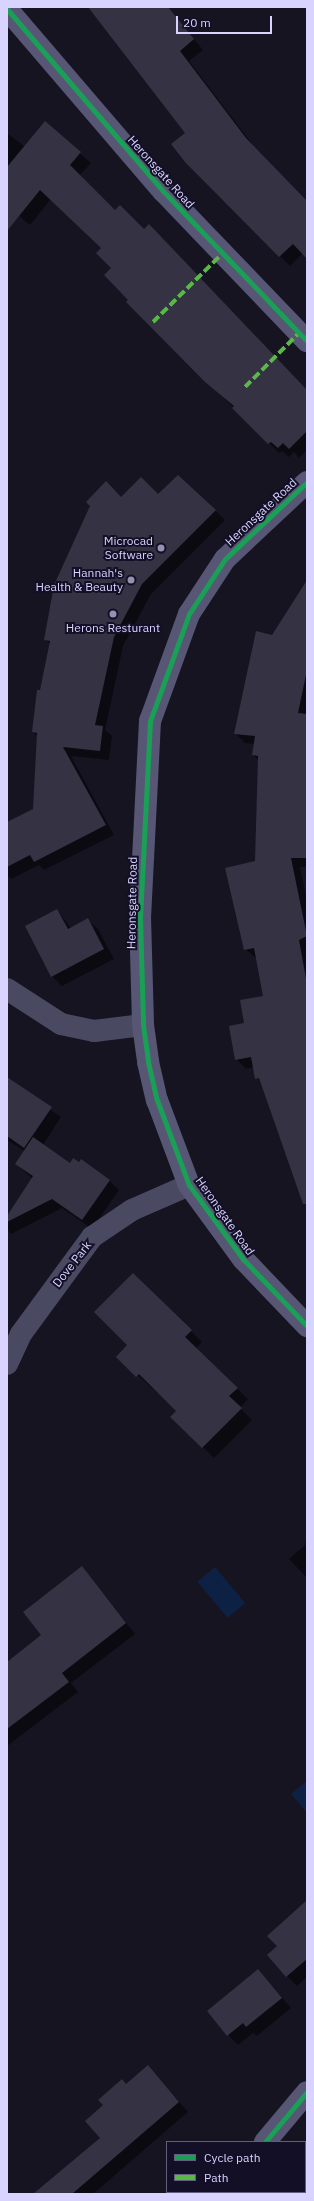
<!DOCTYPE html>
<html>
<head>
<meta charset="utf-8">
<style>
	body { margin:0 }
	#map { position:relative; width:314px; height:2201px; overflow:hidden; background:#161421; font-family:"IBM Plex Sans",sans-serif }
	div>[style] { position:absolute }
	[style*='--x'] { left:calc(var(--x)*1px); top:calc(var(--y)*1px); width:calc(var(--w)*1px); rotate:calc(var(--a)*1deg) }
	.water>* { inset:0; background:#0d2144; transform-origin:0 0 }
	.shadow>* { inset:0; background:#0007 }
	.building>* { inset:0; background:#343243 }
	.street>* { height:22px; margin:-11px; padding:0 11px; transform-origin:11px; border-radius:11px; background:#4a4962 }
	.secondary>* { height:22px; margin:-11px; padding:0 11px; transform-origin:11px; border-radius:11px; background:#575674 }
	.quiet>* { height:4px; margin-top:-2px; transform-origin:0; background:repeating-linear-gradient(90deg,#58b947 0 8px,transparent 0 12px) }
	.cycleway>* { height:5px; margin:-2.5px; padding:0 2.5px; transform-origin:2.5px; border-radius:2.5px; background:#1a9f57 }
	.dots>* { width:11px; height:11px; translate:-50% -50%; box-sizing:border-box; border:2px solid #130f26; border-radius:50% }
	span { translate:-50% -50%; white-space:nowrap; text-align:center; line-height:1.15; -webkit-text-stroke:4px #130f26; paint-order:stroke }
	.street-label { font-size:12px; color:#d9d4ff }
	.poi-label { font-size:12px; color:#d9d4ff }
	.right { translate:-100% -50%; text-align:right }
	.frame { position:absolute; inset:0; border:8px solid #d9d4ff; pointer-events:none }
	.legend { position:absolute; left:166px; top:2141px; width:140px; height:52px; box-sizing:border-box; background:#130f26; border:1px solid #625e7d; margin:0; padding:5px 7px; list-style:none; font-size:12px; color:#d9d4ff }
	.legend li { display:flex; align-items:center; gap:8px; height:20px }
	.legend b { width:20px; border:1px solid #625e7d }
	.scale { position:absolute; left:176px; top:16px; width:96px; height:18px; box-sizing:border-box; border:2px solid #d9d4ff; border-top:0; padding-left:5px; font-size:12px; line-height:14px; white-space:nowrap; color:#d9d4ff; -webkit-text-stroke:3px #130f26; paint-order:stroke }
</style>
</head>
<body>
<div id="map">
	<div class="water">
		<i style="left:215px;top:1567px;width:47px;height:23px;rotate:50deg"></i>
		<i style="clip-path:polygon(307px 1781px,307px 1813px,291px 1794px)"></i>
	</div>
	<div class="shadow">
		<i style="clip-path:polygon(94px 7px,166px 7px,203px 50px,189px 61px,256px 149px,307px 202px,307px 257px,303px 253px,290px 266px,186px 161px,186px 133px)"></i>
		<i style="clip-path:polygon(45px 123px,91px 163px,79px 176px,307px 391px,307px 450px,299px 458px,294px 452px,289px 457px,282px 451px,279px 453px,128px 302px,130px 300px,102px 248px,51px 199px,30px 225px,7px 206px,7px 133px,25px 147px)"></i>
		<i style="clip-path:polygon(158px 496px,215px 510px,225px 520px,151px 594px,123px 646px,105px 730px,112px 736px,109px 760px,71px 756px,114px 835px,44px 870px,39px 865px,11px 879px,7px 875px,7px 823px,34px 810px,38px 737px,33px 732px,51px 645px,45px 639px,121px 498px)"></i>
		<i style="clip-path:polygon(307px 582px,307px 867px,300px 867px,307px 900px,307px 1188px,254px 1067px,246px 1069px,236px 1059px,264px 997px,257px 959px,245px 949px,256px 862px,259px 761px,253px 755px,254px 744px,245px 743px,235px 733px,273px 636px)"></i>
		<i style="clip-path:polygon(57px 910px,71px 928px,88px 920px,98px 929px,114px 959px,62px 986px,52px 976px)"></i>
		<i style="clip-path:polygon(7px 1080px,61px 1117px,43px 1145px,70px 1164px,109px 1180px,119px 1190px,92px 1229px,62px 1208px,11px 1234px,7px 1229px,7px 1217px,33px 1179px,16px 1164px,25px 1151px,7px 1140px)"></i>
		<i style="clip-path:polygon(133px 1274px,202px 1342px,196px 1348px,248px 1399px,240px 1408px,252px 1420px,214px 1458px,172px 1417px,178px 1411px,117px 1357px,128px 1345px)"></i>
		<i style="clip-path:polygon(307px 1535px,307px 1578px,289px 1559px,305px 1545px)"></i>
		<i style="clip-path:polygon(82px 1568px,135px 1634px,71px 1683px,78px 1692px,7px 1746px,7px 1664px,43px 1636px)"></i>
		<i style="clip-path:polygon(307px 1901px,307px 1977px,297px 1986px,287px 1976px,278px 1946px)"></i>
		<i style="clip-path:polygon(258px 1970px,291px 2008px,257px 2036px,253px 2033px,238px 2045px,228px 2035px)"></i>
		<i style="clip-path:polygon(157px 2076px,188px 2112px,93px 2194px,35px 2194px,101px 2138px,126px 2085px)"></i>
	</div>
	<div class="building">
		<i style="clip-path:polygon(88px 7px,168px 7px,194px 39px,180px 51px,246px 138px,307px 201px,307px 259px,293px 244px,279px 257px,185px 162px,171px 144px,185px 133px)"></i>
		<i style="clip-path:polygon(45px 121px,81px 152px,70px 165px,115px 210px,120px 205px,144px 229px,149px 224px,307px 390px,307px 431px,289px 449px,283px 443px,278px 448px,271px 442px,268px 444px,232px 408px,234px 406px,205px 382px,126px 302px,128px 300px,104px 275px,111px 268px,96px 253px,101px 248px,40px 190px,7px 231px,7px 167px)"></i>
		<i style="clip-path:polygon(178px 475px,216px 510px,142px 584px,114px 637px,95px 725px,103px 726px,100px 751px,63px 747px,106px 825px,34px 862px,30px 855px,7px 867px,7px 822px,33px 809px,37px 733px,32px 732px,37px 690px,40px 690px,50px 641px,44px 640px,54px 585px,90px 506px,86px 502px,106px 481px,121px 497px,141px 477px,158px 494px)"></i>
		<i style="clip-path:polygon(307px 580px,307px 670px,298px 713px,307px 714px,307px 858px,291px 858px,307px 936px,299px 940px,307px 984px,307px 1204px,303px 1204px,259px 1078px,255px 1079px,251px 1057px,235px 1060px,229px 1026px,244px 1023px,240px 1000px,263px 996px,254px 948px,244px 950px,225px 868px,255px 861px,258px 756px,252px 755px,255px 736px,234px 734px,256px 631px,272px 635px)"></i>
		<i style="clip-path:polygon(57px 909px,68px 929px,88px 918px,104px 949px,51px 977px,25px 926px)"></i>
		<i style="clip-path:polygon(7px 1077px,52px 1107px,24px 1148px,7px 1136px)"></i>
		<i style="clip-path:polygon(33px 1137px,70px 1163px,73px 1158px,79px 1162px,81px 1159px,110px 1180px,82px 1220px,52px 1199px,7px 1222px,7px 1216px,33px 1176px,15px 1164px)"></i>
		<i style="clip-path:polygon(133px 1273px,192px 1330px,185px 1337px,238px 1388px,229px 1396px,242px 1408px,202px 1448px,170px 1417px,176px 1411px,139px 1374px,136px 1377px,116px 1357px,127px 1345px,94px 1312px)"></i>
		<i style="clip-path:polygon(82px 1566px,126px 1623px,62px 1673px,69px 1682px,7px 1729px,7px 1662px,41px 1635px,23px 1612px)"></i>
		<i style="clip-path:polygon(307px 1900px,307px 1959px,286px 1977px,267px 1955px,277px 1946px,267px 1936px)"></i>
		<i style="clip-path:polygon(258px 1969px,282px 1998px,246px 2027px,243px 2023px,227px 2036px,207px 2011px)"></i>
		<i style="clip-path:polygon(148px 2065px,179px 2102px,72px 2194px,33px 2194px,100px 2138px,85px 2121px,103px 2105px,98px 2100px,122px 2079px,126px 2084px)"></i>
	</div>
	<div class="street">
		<i style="--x:7;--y:989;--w:64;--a:32.9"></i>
		<i style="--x:61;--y:1024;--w:34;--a:12"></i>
		<i style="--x:94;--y:1031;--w:49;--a:-7"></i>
		<i style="--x:7;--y:1364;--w:33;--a:-65"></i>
		<i style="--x:21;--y:1334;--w:120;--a:-53.8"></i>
		<i style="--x:92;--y:1237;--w:48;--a:-34"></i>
		<i style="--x:132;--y:1210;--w:62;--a:-23.7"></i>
	</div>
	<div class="secondary">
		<i style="--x:7;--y:9;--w:240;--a:49.4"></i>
		<i style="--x:163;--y:191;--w:208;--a:46.2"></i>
		<i style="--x:307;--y:482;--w:112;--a:136.8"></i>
		<i style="--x:225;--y:559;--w:66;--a:123.2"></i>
		<i style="--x:189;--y:614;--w:114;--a:110"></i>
		<i style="--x:150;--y:721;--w:195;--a:92.9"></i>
		<i style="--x:140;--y:916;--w:109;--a:88.4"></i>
		<i style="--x:143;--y:1025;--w:37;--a:82"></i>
		<i style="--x:148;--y:1062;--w:39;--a:77"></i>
		<i style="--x:157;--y:1100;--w:91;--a:69.4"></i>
		<i style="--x:189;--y:1185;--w:92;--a:53.9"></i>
		<i style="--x:243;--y:1259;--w:93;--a:46.3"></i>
		<i style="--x:265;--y:2142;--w:65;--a:-50"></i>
		<i style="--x:224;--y:2194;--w:2;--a:-63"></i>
	</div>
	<div class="quiet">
		<i style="--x:153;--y:322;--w:98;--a:-44.6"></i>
		<i style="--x:245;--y:387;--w:76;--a:-45"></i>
	</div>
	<div class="cycleway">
		<i style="--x:7;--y:9;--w:240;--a:49.4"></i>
		<i style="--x:163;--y:191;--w:208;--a:46.2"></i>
		<i style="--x:307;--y:482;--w:112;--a:136.8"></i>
		<i style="--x:225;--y:559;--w:66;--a:123.2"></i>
		<i style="--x:189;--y:614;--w:114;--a:110"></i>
		<i style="--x:150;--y:721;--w:195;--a:92.9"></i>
		<i style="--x:140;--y:916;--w:109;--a:88.4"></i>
		<i style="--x:143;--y:1025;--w:37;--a:82"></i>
		<i style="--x:148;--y:1062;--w:39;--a:77"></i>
		<i style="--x:157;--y:1100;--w:91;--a:69.4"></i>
		<i style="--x:189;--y:1185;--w:92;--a:53.9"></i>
		<i style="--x:243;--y:1259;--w:93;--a:46.3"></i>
		<i style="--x:265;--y:2142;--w:65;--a:-50"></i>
	</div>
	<div class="dots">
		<i style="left:161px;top:548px;background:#9591b1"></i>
		<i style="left:131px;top:580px;background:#9591b1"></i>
		<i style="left:113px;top:614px;background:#9591b1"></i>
	</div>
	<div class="street-label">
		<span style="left:161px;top:172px;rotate:48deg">Heronsgate Road</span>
		<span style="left:261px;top:512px;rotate:-43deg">Heronsgate Road</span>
		<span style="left:132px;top:903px;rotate:-89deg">Heronsgate Road</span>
		<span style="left:225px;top:1216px;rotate:55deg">Heronsgate Road</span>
		<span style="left:72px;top:1264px;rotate:-52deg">Dove Park</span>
	</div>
	<div class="poi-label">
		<span class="right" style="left:153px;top:548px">Microcad<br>Software</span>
		<span class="right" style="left:123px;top:580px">Hannah's<br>Health &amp; Beauty</span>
		<span style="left:113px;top:628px">Herons Resturant</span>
	</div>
	<div class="frame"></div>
	<ul class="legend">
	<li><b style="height:5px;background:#1a9f57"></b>Cycle path</li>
	<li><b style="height:5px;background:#58b947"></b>Path</li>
	</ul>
	<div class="scale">20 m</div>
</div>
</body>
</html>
